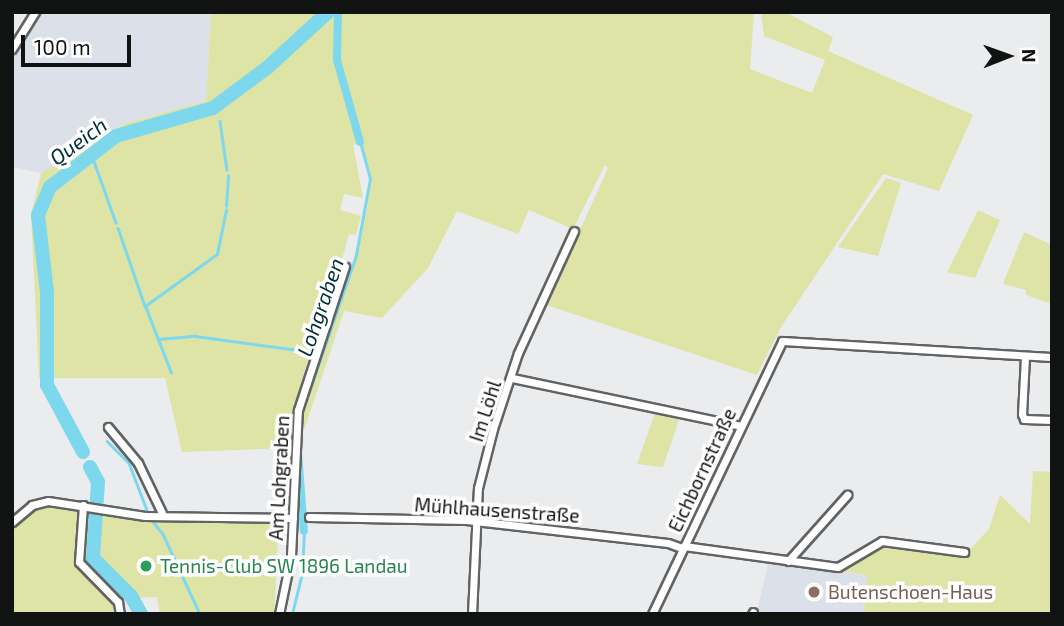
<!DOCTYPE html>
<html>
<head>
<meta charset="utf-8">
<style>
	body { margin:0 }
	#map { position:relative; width:1064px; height:626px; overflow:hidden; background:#ebecee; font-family:"Exo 2",sans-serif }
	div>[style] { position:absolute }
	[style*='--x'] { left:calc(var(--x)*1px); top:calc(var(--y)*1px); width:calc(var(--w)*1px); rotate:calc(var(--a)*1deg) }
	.built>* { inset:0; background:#dce1e9 }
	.green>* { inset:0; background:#dde4a5 }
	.stream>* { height:2.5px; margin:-1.25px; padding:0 1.25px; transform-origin:1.25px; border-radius:1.25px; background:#7dd8ed }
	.canal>* { height:8px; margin:-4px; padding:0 4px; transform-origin:4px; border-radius:4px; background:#7dd8ed }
	.river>* { height:14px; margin:-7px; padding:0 7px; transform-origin:7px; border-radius:7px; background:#7dd8ed }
	.roads { filter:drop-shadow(2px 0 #626364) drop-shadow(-2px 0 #626364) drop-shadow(0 2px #626364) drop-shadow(0 -2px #626364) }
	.street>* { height:7px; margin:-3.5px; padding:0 3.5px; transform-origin:3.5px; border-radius:3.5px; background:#fff }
	.dots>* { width:19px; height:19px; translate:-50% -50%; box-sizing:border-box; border:4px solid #fff; border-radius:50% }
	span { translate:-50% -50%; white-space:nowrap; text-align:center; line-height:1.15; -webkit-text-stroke:7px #fff; paint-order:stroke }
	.street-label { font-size:19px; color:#111212 }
	.leisure-label { font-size:19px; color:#27864d }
	.left { translate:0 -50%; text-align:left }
	.education-label { font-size:19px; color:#785e54 }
	.water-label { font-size:21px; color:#023039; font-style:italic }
	.frame { position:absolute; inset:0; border:14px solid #111212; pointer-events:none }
	.north { position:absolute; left:973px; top:21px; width:70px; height:70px; -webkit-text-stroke:5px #fff; paint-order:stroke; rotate:89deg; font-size:19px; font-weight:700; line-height:28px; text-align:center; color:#111212 }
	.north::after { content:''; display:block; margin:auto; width:24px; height:32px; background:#111212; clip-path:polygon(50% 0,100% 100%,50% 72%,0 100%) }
	.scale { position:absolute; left:21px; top:35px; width:110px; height:32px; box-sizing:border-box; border:4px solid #111212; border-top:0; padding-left:9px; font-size:21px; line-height:24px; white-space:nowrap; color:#111212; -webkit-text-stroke:5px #fff; paint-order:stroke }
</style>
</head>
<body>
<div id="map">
	<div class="built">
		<i style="clip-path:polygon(35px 12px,211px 12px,206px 101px,126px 123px,41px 173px,12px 167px,12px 49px)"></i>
		<i style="clip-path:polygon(769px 561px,867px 575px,864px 614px,756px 614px)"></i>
	</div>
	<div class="green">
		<i style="clip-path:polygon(211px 12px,754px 12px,750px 69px,812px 93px,825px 60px,764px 36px,761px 12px,785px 12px,833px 37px,828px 51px,973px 115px,939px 191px,883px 174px,781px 327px,757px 375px,546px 305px,608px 168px,605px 165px,573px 229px,529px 210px,518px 234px,457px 211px,428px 268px,382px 318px,344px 311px,298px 448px,300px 422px,358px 253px,368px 203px,370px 174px,362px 144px,353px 145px,363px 198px,344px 194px,340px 210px,361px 216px,356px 235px,349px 234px,317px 351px,308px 360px,301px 382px,291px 448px,182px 452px,165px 378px,39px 378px,31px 215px,41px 173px,126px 123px,206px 101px)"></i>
		<i style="clip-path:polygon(886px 178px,901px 183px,878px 256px,838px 247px)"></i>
		<i style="clip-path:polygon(978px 210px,1000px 220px,975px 278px,947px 272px)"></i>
		<i style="clip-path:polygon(1024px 232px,1052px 245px,1052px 304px,1026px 295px,1026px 290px,1003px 284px)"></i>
		<i style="clip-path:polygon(655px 413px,679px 420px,663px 467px,637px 464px)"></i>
		<i style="clip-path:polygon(1033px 471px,1052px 472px,1052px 614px,864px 614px,867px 575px,839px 571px,876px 544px,965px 555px,989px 529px,1000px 495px,1030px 524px)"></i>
		<i style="clip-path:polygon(46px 505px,165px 521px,279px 522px,274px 614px,160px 614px,157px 597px,112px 599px,114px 614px,12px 614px,12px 525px,33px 506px)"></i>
	</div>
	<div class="stream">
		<i style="--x:220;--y:121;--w:49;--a:81.9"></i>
		<i style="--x:91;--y:153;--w:74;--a:70.3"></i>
		<i style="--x:226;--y:206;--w:30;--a:-86"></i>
		<i style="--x:118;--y:228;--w:83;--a:70.9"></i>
		<i style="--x:158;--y:339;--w:37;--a:-5"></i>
		<i style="--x:195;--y:336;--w:120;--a:7.7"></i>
		<i style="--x:171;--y:373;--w:72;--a:-111.2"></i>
		<i style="--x:145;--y:306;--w:89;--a:-35.8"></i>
		<i style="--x:217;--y:254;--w:45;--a:-78.4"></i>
		<i style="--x:300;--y:418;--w:172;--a:-71"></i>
		<i style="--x:356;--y:255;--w:77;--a:-79.6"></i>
		<i style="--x:370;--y:179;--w:38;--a:-105"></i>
		<i style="--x:107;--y:441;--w:31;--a:45"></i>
		<i style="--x:129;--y:463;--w:59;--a:69.1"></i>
		<i style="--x:150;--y:518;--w:21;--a:51"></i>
		<i style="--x:163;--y:534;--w:88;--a:65.2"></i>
		<i style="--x:292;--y:614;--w:42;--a:-76.3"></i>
		<i style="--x:302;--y:573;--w:42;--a:-87.3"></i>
	</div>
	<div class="canal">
		<i style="--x:338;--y:12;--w:48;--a:91.2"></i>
		<i style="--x:337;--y:60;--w:85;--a:74.3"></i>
		<i style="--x:298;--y:452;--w:79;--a:85.7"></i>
	</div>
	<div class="river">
		<i style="--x:83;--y:452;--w:76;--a:-118.2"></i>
		<i style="--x:47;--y:385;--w:93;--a:-90"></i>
		<i style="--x:47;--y:292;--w:78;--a:-96.7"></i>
		<i style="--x:38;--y:215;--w:30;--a:-67"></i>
		<i style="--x:50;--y:187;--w:83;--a:-37.7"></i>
		<i style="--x:116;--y:136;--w:101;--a:-16.1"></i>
		<i style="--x:213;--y:108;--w:69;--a:-36.7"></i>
		<i style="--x:268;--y:67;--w:81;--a:-42.5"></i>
		<i style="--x:90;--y:467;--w:17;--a:62"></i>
		<i style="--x:98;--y:482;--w:76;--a:93.8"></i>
		<i style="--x:93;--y:558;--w:54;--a:45"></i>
		<i style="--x:131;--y:596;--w:21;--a:61"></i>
	</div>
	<div class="roads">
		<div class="street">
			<i style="--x:12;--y:49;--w:44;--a:-58.1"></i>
			<i style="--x:1025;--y:357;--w:57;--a:93"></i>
			<i style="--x:1022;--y:414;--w:5;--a:68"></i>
			<i style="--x:1024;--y:419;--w:28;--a:2"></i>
			<i style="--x:512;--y:378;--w:234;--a:11.8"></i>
			<i style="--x:108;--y:427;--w:47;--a:50.2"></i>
			<i style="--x:138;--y:463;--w:55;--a:64.4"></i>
			<i style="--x:83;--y:505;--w:57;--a:94"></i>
			<i style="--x:79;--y:562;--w:56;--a:45.7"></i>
			<i style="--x:118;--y:602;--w:12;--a:81"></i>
			<i style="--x:309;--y:517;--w:157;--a:1.1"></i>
			<i style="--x:466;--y:520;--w:203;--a:6.5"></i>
			<i style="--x:668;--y:543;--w:15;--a:20"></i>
			<i style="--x:12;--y:522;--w:26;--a:-40"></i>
			<i style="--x:32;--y:505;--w:16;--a:-14"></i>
			<i style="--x:48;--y:501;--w:98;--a:8.8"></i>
			<i style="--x:145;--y:516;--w:148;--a:0.8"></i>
			<i style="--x:684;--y:546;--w:155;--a:7.8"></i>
			<i style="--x:838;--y:567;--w:51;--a:-30.6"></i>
			<i style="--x:882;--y:541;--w:83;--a:7.6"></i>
			<i style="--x:788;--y:561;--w:89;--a:-48.2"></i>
			<i style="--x:279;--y:614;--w:59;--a:-78.3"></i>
			<i style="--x:291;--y:556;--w:146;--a:-87.3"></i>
			<i style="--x:298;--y:410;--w:151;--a:-71.9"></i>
			<i style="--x:472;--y:614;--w:126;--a:-87.3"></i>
			<i style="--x:478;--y:488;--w:61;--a:-75.7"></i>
			<i style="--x:493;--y:429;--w:80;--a:-71.8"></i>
			<i style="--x:518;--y:353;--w:134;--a:-65.3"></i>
			<i style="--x:652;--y:614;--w:302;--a:-64.5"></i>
			<i style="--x:782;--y:341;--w:270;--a:3.4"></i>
			<i style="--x:752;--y:614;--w:2;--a:-63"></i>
		</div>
	</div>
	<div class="dots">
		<i style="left:146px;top:566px;background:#2e9e5b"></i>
		<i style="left:814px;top:592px;background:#8d6e63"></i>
	</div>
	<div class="street-label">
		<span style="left:485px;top:411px;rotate:-72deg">Im Löhl</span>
		<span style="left:702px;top:470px;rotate:-65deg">Eichbornstraße</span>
		<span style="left:279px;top:478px;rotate:-87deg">Am Lohgraben</span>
		<span style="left:497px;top:510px;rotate:4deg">Mühlhausenstraße</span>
	</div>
	<div class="leisure-label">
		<span class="left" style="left:160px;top:566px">Tennis-Club SW 1896 Landau</span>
	</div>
	<div class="education-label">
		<span class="left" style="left:828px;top:592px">Butenschoen-Haus</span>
	</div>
	<div class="water-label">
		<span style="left:78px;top:141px;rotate:-36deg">Queich</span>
		<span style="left:320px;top:307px;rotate:-71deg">Lohgraben</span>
	</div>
	<div class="frame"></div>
	<div class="north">N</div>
	<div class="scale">100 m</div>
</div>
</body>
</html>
